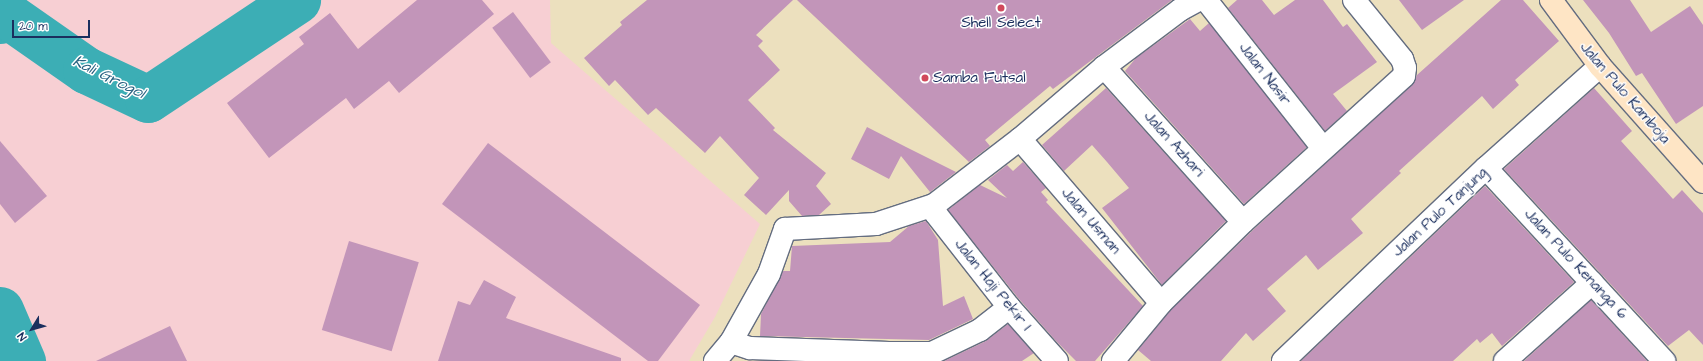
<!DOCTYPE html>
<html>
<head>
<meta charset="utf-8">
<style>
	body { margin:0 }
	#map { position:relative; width:1703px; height:361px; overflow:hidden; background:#ece0be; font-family:"Architects Daughter",sans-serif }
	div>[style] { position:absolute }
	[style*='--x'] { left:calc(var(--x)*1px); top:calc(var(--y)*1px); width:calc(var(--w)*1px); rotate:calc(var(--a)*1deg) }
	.built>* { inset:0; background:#f7cfd3 }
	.river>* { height:47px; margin:-23.5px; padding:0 23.5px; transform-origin:23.5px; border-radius:23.5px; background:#3caeb5 }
	.building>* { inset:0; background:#c295b9; transform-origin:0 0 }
	.roads { filter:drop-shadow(1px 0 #646d80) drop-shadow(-1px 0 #646d80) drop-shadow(0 1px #646d80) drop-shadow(0 -1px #646d80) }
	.street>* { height:22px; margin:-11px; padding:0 11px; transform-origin:11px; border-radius:11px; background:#fff }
	.secondary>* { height:22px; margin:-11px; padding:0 11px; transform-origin:11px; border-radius:11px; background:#fee5c5 }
	.dots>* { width:11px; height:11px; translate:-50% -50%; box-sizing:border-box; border:2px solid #fff; border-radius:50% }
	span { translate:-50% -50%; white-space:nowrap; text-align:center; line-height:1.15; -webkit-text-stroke:3px #fff; paint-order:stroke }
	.poi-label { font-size:15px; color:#1b2f5e }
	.left { translate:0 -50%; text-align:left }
	.street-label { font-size:15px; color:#1b2f5e }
	.water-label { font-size:16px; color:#286281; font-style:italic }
	.north { position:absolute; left:12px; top:309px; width:40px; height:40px; -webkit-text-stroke:3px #fff; paint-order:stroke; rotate:233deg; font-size:11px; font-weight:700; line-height:16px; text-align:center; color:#1b2f5e }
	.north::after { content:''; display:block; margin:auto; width:14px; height:18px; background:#1b2f5e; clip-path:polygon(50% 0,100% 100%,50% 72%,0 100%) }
	.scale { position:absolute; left:12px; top:20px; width:78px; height:18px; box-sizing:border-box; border:2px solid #1b2f5e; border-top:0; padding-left:5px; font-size:12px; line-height:14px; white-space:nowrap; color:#1b2f5e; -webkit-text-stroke:3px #fff; paint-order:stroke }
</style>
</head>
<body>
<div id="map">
	<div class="built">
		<i style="clip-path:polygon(0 0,550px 0,551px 43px,760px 224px,715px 317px,689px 361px,0 361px)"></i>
	</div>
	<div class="river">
		<i style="--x:0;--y:20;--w:10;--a:-17"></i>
		<i style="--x:10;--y:17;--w:93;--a:34.9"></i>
		<i style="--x:86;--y:70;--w:68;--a:25.1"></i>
		<i style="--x:148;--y:99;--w:179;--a:-33.6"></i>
		<i style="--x:0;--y:310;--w:56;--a:66.7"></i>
	</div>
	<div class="building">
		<i style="clip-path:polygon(417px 0,482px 0,494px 14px,399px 93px,389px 81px,354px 109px,346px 98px,269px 158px,227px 103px,304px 44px,299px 37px,330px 13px,358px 49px)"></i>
		<i style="clip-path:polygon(647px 0,793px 0,756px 35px,763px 41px,758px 46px,780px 70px,748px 100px,775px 128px,773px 130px,826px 173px,816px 186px,831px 204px,819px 215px,802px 216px,789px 201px,789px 190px,766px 215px,744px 195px,759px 178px,720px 136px,705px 153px,656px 108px,648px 115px,615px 80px,609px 86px,584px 58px,622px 25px,620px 22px)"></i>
		<i style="clip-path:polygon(797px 0,1172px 0,1053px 89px,1050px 86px,985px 140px,990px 146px,969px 162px)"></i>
		<i style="clip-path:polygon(1237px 0,1262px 0,1274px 15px,1295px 0,1323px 0,1343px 27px,1347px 24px,1377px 62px,1333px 94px,1347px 111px,1325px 131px,1228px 8px)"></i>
		<i style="clip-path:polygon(1399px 0,1464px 0,1422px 30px)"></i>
		<i style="clip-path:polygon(1501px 0,1523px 0,1559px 41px,1515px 80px,1519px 85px,1493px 109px,1482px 96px,1399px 171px,1401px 173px,1351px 219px,1363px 233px,1318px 270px,1306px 255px,1267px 289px,1286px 311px,1253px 341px,1246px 333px,1221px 361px,1151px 361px,1138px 350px,1170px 311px,1252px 231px,1412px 85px,1417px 75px)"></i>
		<i style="clip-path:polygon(1583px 0,1630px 0,1651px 32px,1690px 6px,1703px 25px,1703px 106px,1676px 124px,1642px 73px,1636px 76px,1609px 33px)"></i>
		<i style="left:513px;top:12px;width:63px;height:26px;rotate:53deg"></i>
		<i style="clip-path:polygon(1190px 19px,1200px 31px,1209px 23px,1307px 147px,1244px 204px,1125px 71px,1136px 58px)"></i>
		<i style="clip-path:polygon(1106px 88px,1226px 221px,1162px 285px,1102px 208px,1129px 188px,1107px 162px,1092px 145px,1064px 171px,1042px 145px)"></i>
		<i style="clip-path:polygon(1594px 88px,1632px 131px,1621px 141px,1673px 199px,1682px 190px,1703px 213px,1703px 345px,1689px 330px,1668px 346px,1504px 169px)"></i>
		<i style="clip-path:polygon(867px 127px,906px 147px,956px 172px,930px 192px,901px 156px,889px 179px,851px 159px)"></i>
		<i style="clip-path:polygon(0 141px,47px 196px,15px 223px,0 204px)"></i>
		<i style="clip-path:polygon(488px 143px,700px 305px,658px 361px,648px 361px,442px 204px)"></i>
		<i style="clip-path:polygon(1023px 162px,1046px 188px,1041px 192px,1048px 200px,1046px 202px,1143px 306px,1095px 361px,1076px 361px,1056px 341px,1019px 299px,948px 210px,980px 185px,1007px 198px,988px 180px,1007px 165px,1013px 171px)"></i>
		<i style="clip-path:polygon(1485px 186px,1574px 282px,1502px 346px,1492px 333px,1480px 343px,1477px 339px,1453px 361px,1301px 361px)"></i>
		<i style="clip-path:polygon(926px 221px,938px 240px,943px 306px,964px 296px,973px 319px,929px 340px,760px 336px,761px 314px,783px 271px,790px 271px,792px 246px,890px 242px,909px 226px)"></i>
		<i style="left:349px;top:241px;width:73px;height:93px;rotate:17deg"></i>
		<i style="clip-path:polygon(484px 280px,516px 297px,506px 318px,621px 358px,621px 361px,438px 361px,458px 301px,470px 305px)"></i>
		<i style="clip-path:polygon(1591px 300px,1647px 361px,1524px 361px)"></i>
		<i style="clip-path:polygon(1008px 324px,1034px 353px,1022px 361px,944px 361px,986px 341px)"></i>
		<i style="clip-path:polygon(170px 326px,187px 361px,96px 361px)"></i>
	</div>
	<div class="roads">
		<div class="street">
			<i style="--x:1206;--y:0;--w:189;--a:51.7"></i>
			<i style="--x:1104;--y:67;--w:208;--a:48.1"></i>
			<i style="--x:1020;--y:139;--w:216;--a:49.3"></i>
			<i style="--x:1486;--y:168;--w:263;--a:47.3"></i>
			<i style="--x:934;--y:205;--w:9;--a:77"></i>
			<i style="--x:936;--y:214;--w:118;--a:51.9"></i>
			<i style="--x:1009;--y:307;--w:72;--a:48.4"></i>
			<i style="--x:731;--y:342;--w:20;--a:18"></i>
			<i style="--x:750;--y:348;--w:139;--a:2.1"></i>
			<i style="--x:889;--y:353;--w:43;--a:0"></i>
			<i style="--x:932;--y:353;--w:53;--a:-25.6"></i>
			<i style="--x:980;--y:330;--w:37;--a:-38"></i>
			<i style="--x:715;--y:361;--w:25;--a:-50"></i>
			<i style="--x:731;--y:342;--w:78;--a:-60.8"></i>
			<i style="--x:769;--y:274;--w:48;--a:-70.4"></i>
			<i style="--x:785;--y:229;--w:91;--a:-3.1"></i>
			<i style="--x:876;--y:224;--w:61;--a:-18.1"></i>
			<i style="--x:934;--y:205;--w:108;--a:-37.5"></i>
			<i style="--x:1020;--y:139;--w:111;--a:-40.6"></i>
			<i style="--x:1104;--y:67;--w:95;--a:-36.9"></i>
			<i style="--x:1180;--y:10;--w:21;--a:-29"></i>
			<i style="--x:1113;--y:361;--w:75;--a:-50.4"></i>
			<i style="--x:1161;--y:303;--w:115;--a:-44.6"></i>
			<i style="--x:1243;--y:222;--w:217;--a:-42.2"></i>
			<i style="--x:1404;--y:76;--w:8;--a:-83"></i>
			<i style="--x:1405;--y:68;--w:9;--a:-108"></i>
			<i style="--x:1402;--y:59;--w:76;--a:-129.1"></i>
			<i style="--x:1283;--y:361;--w:280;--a:-43.6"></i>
			<i style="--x:1486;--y:168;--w:153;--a:-41.8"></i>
			<i style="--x:1505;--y:361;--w:117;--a:-41.9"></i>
		</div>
		<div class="secondary">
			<i style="--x:1551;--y:0;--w:82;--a:53.4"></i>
			<i style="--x:1600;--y:66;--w:155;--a:48.4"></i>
		</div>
	</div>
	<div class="dots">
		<i style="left:1001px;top:8px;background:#d1495b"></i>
		<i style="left:925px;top:78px;background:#d1495b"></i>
	</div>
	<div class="poi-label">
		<span style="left:1001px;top:23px">Shell Select</span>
		<span class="left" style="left:933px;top:78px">Samba Futsal</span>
	</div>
	<div class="street-label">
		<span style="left:1265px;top:74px;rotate:52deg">Jalan Nasir</span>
		<span style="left:1625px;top:93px;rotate:49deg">Jalan Pulo Kamboja</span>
		<span style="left:1174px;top:144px;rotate:48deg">Jalan Azhari</span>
		<span style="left:1440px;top:212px;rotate:-43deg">Jalan Pulo Tanjung</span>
		<span style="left:1091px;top:221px;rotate:49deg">Jalan Usman</span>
		<span style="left:1576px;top:264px;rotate:47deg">Jalan Pulo Kenanga 6</span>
		<span style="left:993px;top:285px;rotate:51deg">Jalan Haji Pekir I</span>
	</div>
	<div class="water-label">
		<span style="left:109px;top:77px;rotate:26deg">Kali Grogol</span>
	</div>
	<div class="north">N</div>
	<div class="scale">20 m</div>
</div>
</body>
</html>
